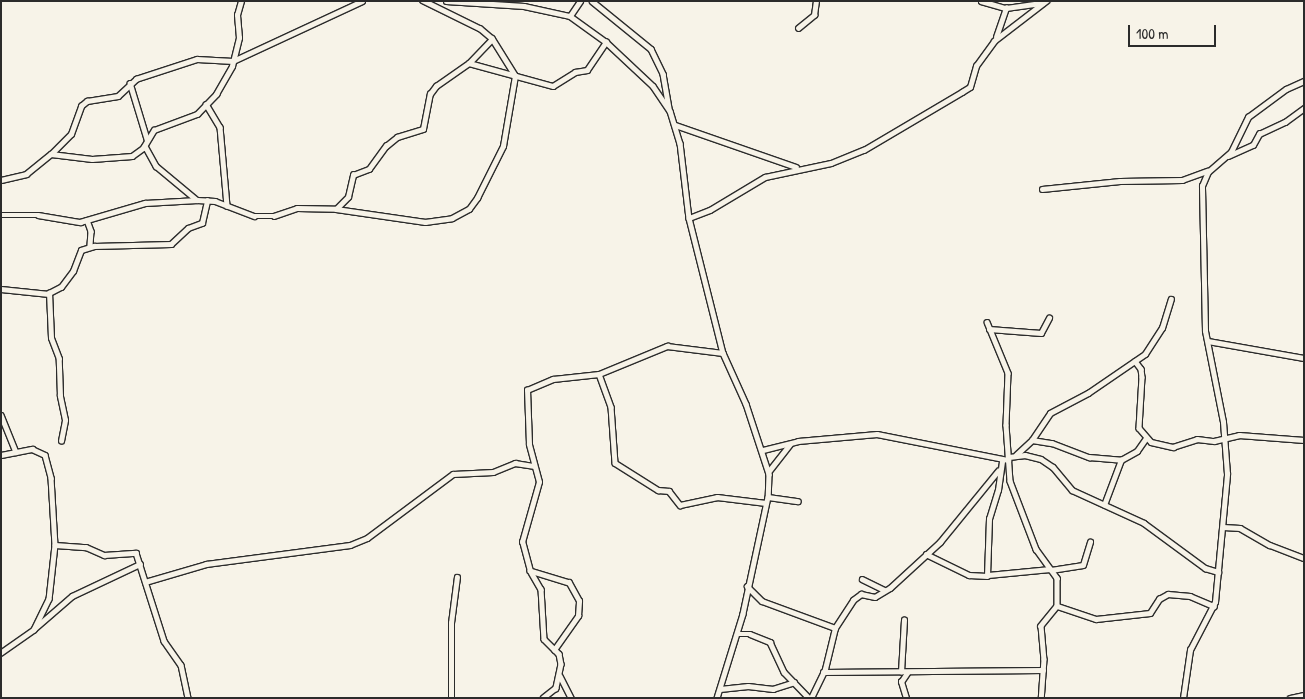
<!DOCTYPE html>
<html>
<head>
<meta charset="utf-8">
<style>
	body { margin:0 }
	#map { position:relative; width:1305px; height:699px; overflow:hidden; background:#f7f3e8; font-family:"Patrick Hand",sans-serif }
	div>[style] { position:absolute }
	[style*='--x'] { left:calc(var(--x)*1px); top:calc(var(--y)*1px); width:calc(var(--w)*1px); rotate:calc(var(--a)*1deg) }
	.roads { filter:drop-shadow(1px 0 #2b2b2b) drop-shadow(-1px 0 #2b2b2b) drop-shadow(0 1px #2b2b2b) drop-shadow(0 -1px #2b2b2b) }
	.minor>* { height:4.5px; margin:-2.25px; padding:0 2.25px; transform-origin:2.25px; border-radius:2.25px; background:#f7f3e8 }
	span { translate:-50% -50%; white-space:nowrap; text-align:center; line-height:1.15; -webkit-text-stroke:4.5px #f7f3e8; paint-order:stroke }
	.frame { position:absolute; inset:0; border:2px solid #2b2b2b; pointer-events:none }
	.scale { position:absolute; left:1128px; top:25px; width:88px; height:22px; box-sizing:border-box; border:2px solid #2b2b2b; border-top:0; padding-left:6px; font-size:15px; line-height:18px; white-space:nowrap; color:#2b2b2b; -webkit-text-stroke:4px #f7f3e8; paint-order:stroke }
</style>
</head>
<body>
<div id="map">
	<div class="roads">
		<div class="minor">
			<i style="--x:446;--y:1;--w:78;--a:3.7"></i>
			<i style="--x:524;--y:6;--w:47;--a:12.3"></i>
			<i style="--x:570;--y:16;--w:44;--a:35.8"></i>
			<i style="--x:606;--y:42;--w:64;--a:43.1"></i>
			<i style="--x:653;--y:86;--w:30;--a:56"></i>
			<i style="--x:670;--y:111;--w:34;--a:73"></i>
			<i style="--x:680;--y:143;--w:76;--a:83.2"></i>
			<i style="--x:689;--y:218;--w:139;--a:75.9"></i>
			<i style="--x:723;--y:353;--w:56;--a:65.7"></i>
			<i style="--x:746;--y:404;--w:74;--a:71.8"></i>
			<i style="--x:769;--y:474;--w:23;--a:92"></i>
			<i style="--x:768;--y:497;--w:120;--a:102.1"></i>
			<i style="--x:743;--y:614;--w:88;--a:107.2"></i>
			<i style="--x:592;--y:1;--w:76;--a:39.1"></i>
			<i style="--x:651;--y:49;--w:28;--a:64"></i>
			<i style="--x:663;--y:74;--w:35;--a:80"></i>
			<i style="--x:981;--y:1;--w:26;--a:16"></i>
			<i style="--x:1006;--y:8;--w:37;--a:-8"></i>
			<i style="--x:570;--y:16;--w:18;--a:-56"></i>
			<i style="--x:798;--y:28;--w:21;--a:-39"></i>
			<i style="--x:814;--y:15;--w:14;--a:-82"></i>
			<i style="--x:996;--y:37;--w:31;--a:-71"></i>
			<i style="--x:469;--y:63;--w:87;--a:15.3"></i>
			<i style="--x:553;--y:86;--w:26;--a:-32"></i>
			<i style="--x:575;--y:72;--w:12;--a:-9"></i>
			<i style="--x:587;--y:70;--w:34;--a:-56"></i>
			<i style="--x:130;--y:83;--w:59;--a:73.1"></i>
			<i style="--x:206;--y:104;--w:27;--a:59"></i>
			<i style="--x:220;--y:127;--w:79;--a:84.9"></i>
			<i style="--x:675;--y:125;--w:128;--a:19.1"></i>
			<i style="--x:145;--y:146;--w:23;--a:61"></i>
			<i style="--x:156;--y:166;--w:53;--a:39.7"></i>
			<i style="--x:51;--y:154;--w:28;--a:-45"></i>
			<i style="--x:71;--y:134;--w:30;--a:-70"></i>
			<i style="--x:81;--y:106;--w:8;--a:-40"></i>
			<i style="--x:87;--y:101;--w:31;--a:-9"></i>
			<i style="--x:118;--y:96;--w:25;--a:-43"></i>
			<i style="--x:136;--y:79;--w:64;--a:-18.2"></i>
			<i style="--x:197;--y:59;--w:36;--a:3"></i>
			<i style="--x:233;--y:61;--w:142;--a:-24.9"></i>
			<i style="--x:1228;--y:156;--w:27;--a:-24"></i>
			<i style="--x:1253;--y:145;--w:13;--a:-61"></i>
			<i style="--x:1259;--y:134;--w:29;--a:-25"></i>
			<i style="--x:1285;--y:122;--w:24;--a:-36"></i>
			<i style="--x:1;--y:180;--w:26;--a:-13"></i>
			<i style="--x:26;--y:174;--w:32;--a:-39"></i>
			<i style="--x:51;--y:154;--w:41;--a:7"></i>
			<i style="--x:92;--y:159;--w:40;--a:-4.3"></i>
			<i style="--x:132;--y:156;--w:14;--a:-36"></i>
			<i style="--x:143;--y:148;--w:21;--a:-59"></i>
			<i style="--x:154;--y:130;--w:46;--a:-20.4"></i>
			<i style="--x:197;--y:114;--w:28;--a:-46"></i>
			<i style="--x:216;--y:94;--w:32;--a:-60"></i>
			<i style="--x:232;--y:66;--w:29;--a:-76"></i>
			<i style="--x:239;--y:38;--w:23;--a:-95"></i>
			<i style="--x:237;--y:15;--w:15;--a:-74"></i>
			<i style="--x:1042;--y:189;--w:78;--a:-5.9"></i>
			<i style="--x:1120;--y:181;--w:62;--a:-0.9"></i>
			<i style="--x:1182;--y:180;--w:27;--a:-20"></i>
			<i style="--x:336;--y:209;--w:90;--a:8.3"></i>
			<i style="--x:425;--y:222;--w:27;--a:-8"></i>
			<i style="--x:452;--y:218;--w:19;--a:-28"></i>
			<i style="--x:469;--y:209;--w:14;--a:-54"></i>
			<i style="--x:477;--y:198;--w:58;--a:-63.4"></i>
			<i style="--x:503;--y:146;--w:71;--a:-80.3"></i>
			<i style="--x:515;--y:76;--w:44;--a:-121.9"></i>
			<i style="--x:492;--y:39;--w:16;--a:-140"></i>
			<i style="--x:480;--y:29;--w:64;--a:-153.8"></i>
			<i style="--x:1;--y:215;--w:37;--a:0"></i>
			<i style="--x:38;--y:215;--w:43;--a:9.5"></i>
			<i style="--x:80;--y:222;--w:68;--a:-16.3"></i>
			<i style="--x:145;--y:203;--w:52;--a:-3.3"></i>
			<i style="--x:197;--y:200;--w:18;--a:3"></i>
			<i style="--x:215;--y:201;--w:42;--a:21"></i>
			<i style="--x:254;--y:216;--w:20;--a:0"></i>
			<i style="--x:274;--y:216;--w:24;--a:-19"></i>
			<i style="--x:297;--y:208;--w:39;--a:1"></i>
			<i style="--x:336;--y:209;--w:17;--a:-45"></i>
			<i style="--x:348;--y:197;--w:23;--a:-77"></i>
			<i style="--x:353;--y:175;--w:17;--a:-21"></i>
			<i style="--x:369;--y:169;--w:29;--a:-54"></i>
			<i style="--x:386;--y:146;--w:14;--a:-39"></i>
			<i style="--x:397;--y:137;--w:27;--a:-17"></i>
			<i style="--x:423;--y:129;--w:36;--a:-79"></i>
			<i style="--x:430;--y:94;--w:10;--a:-53"></i>
			<i style="--x:436;--y:86;--w:40;--a:-34.9"></i>
			<i style="--x:469;--y:63;--w:33;--a:-46"></i>
			<i style="--x:689;--y:218;--w:22;--a:-21"></i>
			<i style="--x:710;--y:210;--w:64;--a:-31"></i>
			<i style="--x:765;--y:177;--w:67;--a:-12"></i>
			<i style="--x:831;--y:163;--w:35;--a:-22"></i>
			<i style="--x:864;--y:150;--w:114;--a:-30.6"></i>
			<i style="--x:962;--y:92;--w:9;--a:-32"></i>
			<i style="--x:970;--y:87;--w:22;--a:-74"></i>
			<i style="--x:976;--y:66;--w:31;--a:-54"></i>
			<i style="--x:994;--y:41;--w:66;--a:-37.6"></i>
			<i style="--x:87;--y:220;--w:12;--a:70"></i>
			<i style="--x:91;--y:231;--w:16;--a:94"></i>
			<i style="--x:1;--y:289;--w:48;--a:5.9"></i>
			<i style="--x:987;--y:322;--w:55;--a:67.6"></i>
			<i style="--x:1008;--y:373;--w:52;--a:92.2"></i>
			<i style="--x:1006;--y:425;--w:56;--a:85.9"></i>
			<i style="--x:1010;--y:481;--w:73;--a:69.1"></i>
			<i style="--x:1036;--y:549;--w:36;--a:54"></i>
			<i style="--x:1057;--y:578;--w:28;--a:90"></i>
			<i style="--x:1057;--y:606;--w:26;--a:129"></i>
			<i style="--x:1041;--y:626;--w:33;--a:85"></i>
			<i style="--x:1044;--y:659;--w:39;--a:94"></i>
			<i style="--x:989;--y:329;--w:52;--a:4.4"></i>
			<i style="--x:1041;--y:333;--w:17;--a:-62"></i>
			<i style="--x:1208;--y:341;--w:97;--a:10"></i>
			<i style="--x:1135;--y:361;--w:10;--a:53"></i>
			<i style="--x:1141;--y:369;--w:8;--a:83"></i>
			<i style="--x:1142;--y:377;--w:51;--a:93.4"></i>
			<i style="--x:1139;--y:428;--w:18;--a:49"></i>
			<i style="--x:1151;--y:442;--w:23;--a:13"></i>
			<i style="--x:1173;--y:447;--w:25;--a:-18"></i>
			<i style="--x:1197;--y:439;--w:17;--a:7"></i>
			<i style="--x:1214;--y:441;--w:26;--a:-13"></i>
			<i style="--x:1239;--y:435;--w:65;--a:4.4"></i>
			<i style="--x:599;--y:374;--w:35;--a:70"></i>
			<i style="--x:611;--y:407;--w:56;--a:85.9"></i>
			<i style="--x:615;--y:463;--w:51;--a:32.1"></i>
			<i style="--x:658;--y:490;--w:11;--a:5"></i>
			<i style="--x:669;--y:491;--w:18;--a:52"></i>
			<i style="--x:680;--y:505;--w:38;--a:-12"></i>
			<i style="--x:717;--y:497;--w:49;--a:7"></i>
			<i style="--x:1;--y:415;--w:40;--a:68"></i>
			<i style="--x:1032;--y:440;--w:20;--a:9"></i>
			<i style="--x:1052;--y:443;--w:40;--a:21"></i>
			<i style="--x:1089;--y:457;--w:32;--a:5"></i>
			<i style="--x:1121;--y:460;--w:18;--a:-29"></i>
			<i style="--x:1137;--y:451;--w:16;--a:-55"></i>
			<i style="--x:61;--y:441;--w:21;--a:-79"></i>
			<i style="--x:65;--y:420;--w:25;--a:-102"></i>
			<i style="--x:60;--y:396;--w:37;--a:-92"></i>
			<i style="--x:59;--y:359;--w:22;--a:-111"></i>
			<i style="--x:51;--y:338;--w:45;--a:-92.5"></i>
			<i style="--x:49;--y:293;--w:13;--a:-27"></i>
			<i style="--x:61;--y:287;--w:20;--a:-53"></i>
			<i style="--x:73;--y:271;--w:22;--a:-69"></i>
			<i style="--x:81;--y:250;--w:14;--a:-17"></i>
			<i style="--x:94;--y:246;--w:77;--a:-1.5"></i>
			<i style="--x:171;--y:244;--w:23;--a:-43"></i>
			<i style="--x:188;--y:228;--w:15;--a:-20"></i>
			<i style="--x:202;--y:223;--w:23;--a:-77"></i>
			<i style="--x:763;--y:450;--w:36;--a:-14"></i>
			<i style="--x:798;--y:441;--w:79;--a:-5.1"></i>
			<i style="--x:877;--y:434;--w:134;--a:11.2"></i>
			<i style="--x:1;--y:455;--w:32;--a:-11"></i>
			<i style="--x:32;--y:449;--w:14;--a:25"></i>
			<i style="--x:45;--y:455;--w:24;--a:75"></i>
			<i style="--x:51;--y:478;--w:67;--a:86.6"></i>
			<i style="--x:55;--y:545;--w:54;--a:96.3"></i>
			<i style="--x:49;--y:599;--w:34;--a:116"></i>
			<i style="--x:34;--y:630;--w:40;--a:145.1"></i>
			<i style="--x:1016;--y:455;--w:22;--a:-43"></i>
			<i style="--x:1032;--y:440;--w:32;--a:-56"></i>
			<i style="--x:1050;--y:413;--w:43;--a:-27.8"></i>
			<i style="--x:1088;--y:393;--w:69;--a:-34.4"></i>
			<i style="--x:1145;--y:354;--w:31;--a:-57"></i>
			<i style="--x:1162;--y:328;--w:30;--a:-73"></i>
			<i style="--x:1009;--y:457;--w:16;--a:-7"></i>
			<i style="--x:1025;--y:455;--w:16;--a:14"></i>
			<i style="--x:1041;--y:459;--w:14;--a:34"></i>
			<i style="--x:1053;--y:467;--w:30;--a:50"></i>
			<i style="--x:1072;--y:490;--w:79;--a:24.6"></i>
			<i style="--x:1144;--y:523;--w:76;--a:36.4"></i>
			<i style="--x:1205;--y:568;--w:14;--a:17"></i>
			<i style="--x:769;--y:471;--w:34;--a:-52"></i>
			<i style="--x:768;--y:497;--w:30;--a:8"></i>
			<i style="--x:1104;--y:505;--w:48;--a:-69.3"></i>
			<i style="--x:1223;--y:527;--w:17;--a:3"></i>
			<i style="--x:1240;--y:528;--w:34;--a:30"></i>
			<i style="--x:1270;--y:545;--w:36;--a:21"></i>
			<i style="--x:55;--y:545;--w:31;--a:4"></i>
			<i style="--x:86;--y:547;--w:20;--a:24"></i>
			<i style="--x:104;--y:555;--w:32;--a:-4"></i>
			<i style="--x:136;--y:553;--w:92;--a:72.3"></i>
			<i style="--x:164;--y:641;--w:29;--a:55"></i>
			<i style="--x:181;--y:665;--w:34;--a:78"></i>
			<i style="--x:926;--y:554;--w:48;--a:26"></i>
			<i style="--x:969;--y:575;--w:18;--a:3"></i>
			<i style="--x:987;--y:576;--w:57;--a:-88"></i>
			<i style="--x:989;--y:519;--w:30;--a:-73"></i>
			<i style="--x:998;--y:490;--w:30;--a:-82"></i>
			<i style="--x:1051;--y:570;--w:32;--a:-9"></i>
			<i style="--x:1083;--y:565;--w:24;--a:-73"></i>
			<i style="--x:531;--y:572;--w:20;--a:60"></i>
			<i style="--x:541;--y:589;--w:50;--a:86.6"></i>
			<i style="--x:544;--y:639;--w:21;--a:45"></i>
			<i style="--x:559;--y:654;--w:10;--a:79"></i>
			<i style="--x:561;--y:664;--w:25;--a:102"></i>
			<i style="--x:556;--y:688;--w:16;--a:142"></i>
			<i style="--x:988;--y:575;--w:62;--a:-5.5"></i>
			<i style="--x:862;--y:579;--w:25;--a:26"></i>
			<i style="--x:145;--y:582;--w:64;--a:-16.4"></i>
			<i style="--x:206;--y:564;--w:145;--a:-7.5"></i>
			<i style="--x:350;--y:545;--w:18;--a:-22"></i>
			<i style="--x:367;--y:538;--w:107;--a:-36.7"></i>
			<i style="--x:453;--y:474;--w:40;--a:-2.9"></i>
			<i style="--x:493;--y:472;--w:24;--a:-22"></i>
			<i style="--x:515;--y:463;--w:18;--a:9"></i>
			<i style="--x:747;--y:586;--w:21;--a:45"></i>
			<i style="--x:762;--y:601;--w:78;--a:20.3"></i>
			<i style="--x:1057;--y:606;--w:41;--a:18.4"></i>
			<i style="--x:1096;--y:619;--w:54;--a:-6.3"></i>
			<i style="--x:1150;--y:613;--w:17;--a:-57"></i>
			<i style="--x:1159;--y:599;--w:10;--a:-29"></i>
			<i style="--x:1168;--y:594;--w:22;--a:5"></i>
			<i style="--x:1190;--y:596;--w:26;--a:23"></i>
			<i style="--x:34;--y:629;--w:50;--a:-41"></i>
			<i style="--x:72;--y:596;--w:75;--a:-25.2"></i>
			<i style="--x:738;--y:634;--w:12;--a:0"></i>
			<i style="--x:750;--y:634;--w:22;--a:22"></i>
			<i style="--x:770;--y:642;--w:33;--a:65"></i>
			<i style="--x:784;--y:672;--w:36;--a:46"></i>
			<i style="--x:554;--y:650;--w:42;--a:-54.8"></i>
			<i style="--x:578;--y:616;--w:15;--a:-86"></i>
			<i style="--x:579;--y:601;--w:21;--a:-119"></i>
			<i style="--x:569;--y:583;--w:41;--a:-162.9"></i>
			<i style="--x:530;--y:571;--w:30;--a:-105"></i>
			<i style="--x:522;--y:542;--w:62;--a:-74.2"></i>
			<i style="--x:539;--y:482;--w:39;--a:-105"></i>
			<i style="--x:529;--y:444;--w:54;--a:-92.1"></i>
			<i style="--x:527;--y:390;--w:28;--a:-23"></i>
			<i style="--x:553;--y:379;--w:46;--a:-6.2"></i>
			<i style="--x:599;--y:374;--w:74;--a:-22.4"></i>
			<i style="--x:667;--y:346;--w:56;--a:7.1"></i>
			<i style="--x:823;--y:672;--w:220;--a:-0.5"></i>
			<i style="--x:901;--y:672;--w:52;--a:-86.7"></i>
			<i style="--x:560;--y:676;--w:25;--a:63"></i>
			<i style="--x:720;--y:689;--w:28;--a:-6"></i>
			<i style="--x:748;--y:686;--w:25;--a:7"></i>
			<i style="--x:773;--y:689;--w:22;--a:-18"></i>
			<i style="--x:451;--y:698;--w:75;--a:-90"></i>
			<i style="--x:451;--y:623;--w:46;--a:-82.6"></i>
			<i style="--x:811;--y:698;--w:32;--a:-64"></i>
			<i style="--x:825;--y:669;--w:42;--a:-76.3"></i>
			<i style="--x:835;--y:628;--w:33;--a:-57"></i>
			<i style="--x:853;--y:600;--w:10;--a:-37"></i>
			<i style="--x:861;--y:594;--w:14;--a:12"></i>
			<i style="--x:875;--y:597;--w:17;--a:-31"></i>
			<i style="--x:890;--y:588;--w:68;--a:-42.6"></i>
			<i style="--x:940;--y:542;--w:92;--a:-50.8"></i>
			<i style="--x:906;--y:698;--w:17;--a:-107"></i>
			<i style="--x:901;--y:682;--w:11;--a:-56"></i>
			<i style="--x:1183;--y:698;--w:49;--a:-81.7"></i>
			<i style="--x:1190;--y:650;--w:54;--a:-62.5"></i>
			<i style="--x:1215;--y:602;--w:129;--a:-84.6"></i>
			<i style="--x:1227;--y:474;--w:52;--a:-94.4"></i>
			<i style="--x:1223;--y:422;--w:93;--a:-101.2"></i>
			<i style="--x:1205;--y:331;--w:145;--a:-91.2"></i>
			<i style="--x:1202;--y:186;--w:15;--a:-67"></i>
			<i style="--x:1208;--y:172;--w:30;--a:-41"></i>
			<i style="--x:1231;--y:152;--w:39;--a:-64"></i>
			<i style="--x:1248;--y:117;--w:47;--a:-36.4"></i>
			<i style="--x:1286;--y:89;--w:20;--a:-24"></i>
			<i style="--x:1290;--y:698;--w:14;--a:-12"></i>
		</div>
	</div>
	<div class="frame"></div>
	<div class="scale">100 m</div>
</div>
</body>
</html>
